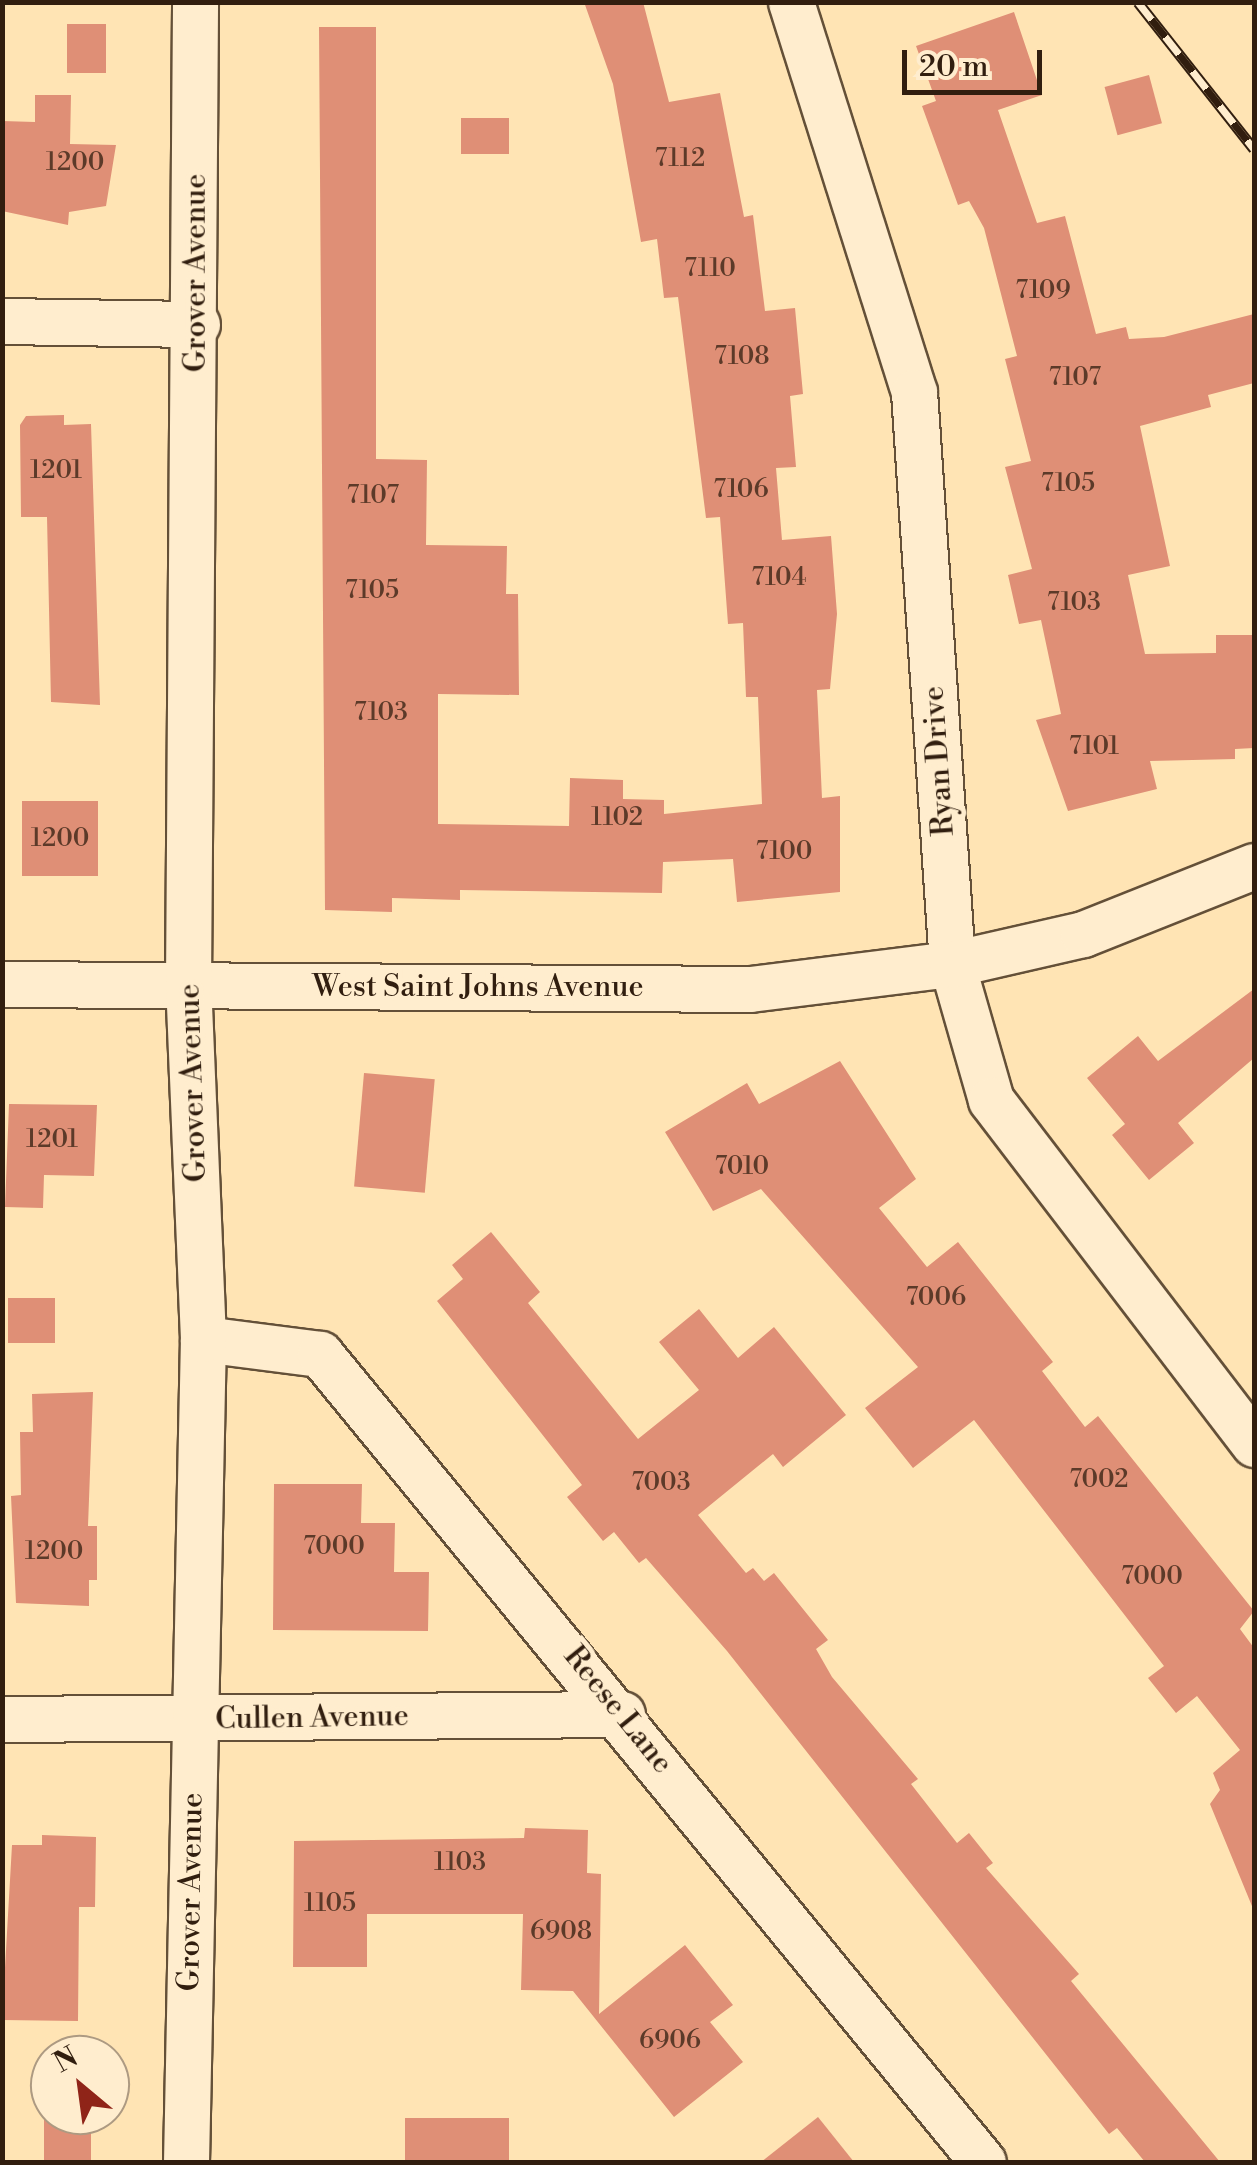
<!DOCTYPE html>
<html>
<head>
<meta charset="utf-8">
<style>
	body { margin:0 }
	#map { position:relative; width:1257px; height:2165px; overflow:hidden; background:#ffe4b4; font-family:"Libre Bodoni",serif }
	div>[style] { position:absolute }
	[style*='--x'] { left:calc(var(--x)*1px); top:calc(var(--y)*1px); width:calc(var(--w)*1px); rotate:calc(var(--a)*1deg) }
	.building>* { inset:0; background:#df8f76; transform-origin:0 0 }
	.roads { filter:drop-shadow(2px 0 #645038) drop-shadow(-2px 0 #645038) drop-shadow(0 2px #645038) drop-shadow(0 -2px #645038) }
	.minor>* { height:45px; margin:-22.5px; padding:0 22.5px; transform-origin:22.5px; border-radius:22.5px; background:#ffedce }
	.rail>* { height:11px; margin-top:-5.5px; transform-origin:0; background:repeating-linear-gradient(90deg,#ffedce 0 22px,#311e0f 0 44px); box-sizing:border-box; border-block:2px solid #311e0f }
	span { translate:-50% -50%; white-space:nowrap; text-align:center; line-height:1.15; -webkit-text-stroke:10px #ffedce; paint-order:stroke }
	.number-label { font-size:25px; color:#5c3a29 }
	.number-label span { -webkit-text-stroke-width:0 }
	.street-label { font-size:30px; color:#311e0f }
	.frame { position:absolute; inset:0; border:5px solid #311e0f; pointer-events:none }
	.north { position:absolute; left:30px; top:2035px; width:100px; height:100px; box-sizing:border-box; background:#ffedce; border:2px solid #ad9a82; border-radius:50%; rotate:331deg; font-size:28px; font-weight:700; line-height:40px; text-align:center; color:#311e0f }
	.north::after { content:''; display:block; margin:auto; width:35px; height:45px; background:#8f2418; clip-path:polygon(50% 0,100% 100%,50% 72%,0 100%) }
	.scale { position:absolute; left:902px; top:50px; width:140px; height:45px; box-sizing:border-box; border:5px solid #311e0f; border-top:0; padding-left:12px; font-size:30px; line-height:35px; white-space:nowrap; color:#311e0f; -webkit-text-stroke:8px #ffedce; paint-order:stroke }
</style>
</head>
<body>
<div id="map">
	<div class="building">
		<i style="clip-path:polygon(584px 2px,643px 2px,669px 102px,720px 93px,744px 217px,753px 215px,765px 311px,795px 308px,803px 394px,790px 396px,796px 467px,776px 468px,782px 540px,831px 536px,837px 614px,830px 689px,817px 690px,822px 798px,840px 796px,840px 892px,737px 902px,733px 859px,663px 862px,662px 893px,460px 890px,460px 900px,392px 898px,392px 912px,325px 910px,319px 27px,376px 27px,376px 459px,427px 460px,426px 545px,507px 546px,506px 594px,518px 594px,519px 695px,438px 694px,438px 824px,569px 826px,570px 778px,623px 780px,623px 799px,664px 800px,664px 814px,762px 804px,758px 697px,746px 697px,743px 623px,728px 624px,720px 517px,706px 518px,678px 297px,664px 298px,657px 239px,641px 242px,613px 84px)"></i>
		<i style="clip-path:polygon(1014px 12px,1042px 95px,998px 110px,1037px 223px,1065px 216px,1096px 334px,1126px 327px,1129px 339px,1164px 337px,1254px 314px,1254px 383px,1208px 395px,1211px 407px,1140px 426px,1170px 566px,1128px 575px,1145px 654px,1216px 653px,1216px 635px,1254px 635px,1254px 748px,1235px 749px,1235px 759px,1150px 761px,1157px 789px,1068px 811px,1036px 720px,1061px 714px,1041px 620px,1019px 624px,1008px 575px,1032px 569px,1005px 467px,1031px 461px,1005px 359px,1017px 356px,984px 228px,969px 201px,958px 205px,922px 106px,936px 101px,916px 46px)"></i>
		<i style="left:67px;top:24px;width:39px;height:49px"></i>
		<i style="left:1149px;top:75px;width:50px;height:46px;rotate:75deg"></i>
		<i style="clip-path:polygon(35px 95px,71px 95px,70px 144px,116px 145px,106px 206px,69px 212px,68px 225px,2px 211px,2px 121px,35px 122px)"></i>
		<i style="left:461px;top:118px;width:48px;height:36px"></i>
		<i style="clip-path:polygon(64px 415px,64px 425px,91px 424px,100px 705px,51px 702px,47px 517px,21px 517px,20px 425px,26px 416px)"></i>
		<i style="left:22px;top:801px;width:76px;height:75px"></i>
		<i style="clip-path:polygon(1254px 989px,1254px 1058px,1178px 1123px,1194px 1143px,1149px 1180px,1112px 1135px,1125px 1124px,1087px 1078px,1138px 1036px,1158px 1061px)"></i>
		<i style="clip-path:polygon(840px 1061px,916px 1179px,879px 1208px,927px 1267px,958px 1242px,1053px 1362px,1042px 1371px,1085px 1427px,1098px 1416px,1254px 1611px,1240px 1629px,1254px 1648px,1254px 1911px,1210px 1804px,1220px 1790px,1213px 1773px,1240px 1750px,1197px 1696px,1176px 1713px,1148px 1678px,1164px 1666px,974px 1420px,913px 1468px,865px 1408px,918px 1367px,761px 1189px,713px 1211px,665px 1132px,747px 1083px,759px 1104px)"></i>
		<i style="left:364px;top:1073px;width:71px;height:114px;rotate:5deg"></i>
		<i style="clip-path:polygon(9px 1104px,97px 1105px,94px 1176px,44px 1175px,43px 1208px,5px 1207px)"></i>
		<i style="clip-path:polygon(491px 1232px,540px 1292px,528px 1303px,638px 1439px,699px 1390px,659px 1342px,699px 1309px,738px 1358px,774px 1327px,846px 1415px,783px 1467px,773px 1454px,698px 1515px,746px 1573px,753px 1568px,764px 1581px,774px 1573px,828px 1640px,816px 1649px,832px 1677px,918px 1779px,911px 1784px,957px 1843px,969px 1833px,993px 1863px,986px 1868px,1079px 1974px,1071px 1981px,1220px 2162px,1145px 2162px,1117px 2128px,1109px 2134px,727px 1651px,646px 1558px,639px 1563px,614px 1532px,603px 1541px,567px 1497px,582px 1485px,437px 1301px,463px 1279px,452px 1265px)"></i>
		<i style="left:8px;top:1298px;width:47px;height:45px"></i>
		<i style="clip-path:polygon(93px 1392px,88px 1526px,97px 1526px,97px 1580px,89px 1580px,89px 1606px,16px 1603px,11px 1496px,21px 1495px,20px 1432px,33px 1432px,32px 1394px)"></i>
		<i style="clip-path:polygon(274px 1484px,362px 1484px,361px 1523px,395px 1523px,394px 1572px,429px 1572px,428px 1631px,273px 1630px)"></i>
		<i style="clip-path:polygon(525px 1828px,588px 1830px,587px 1873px,601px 1874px,599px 2014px,685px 1945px,733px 2005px,710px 2022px,743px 2062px,674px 2117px,573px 1991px,521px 1990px,523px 1914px,367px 1914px,367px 1967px,293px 1967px,294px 1841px,524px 1838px)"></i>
		<i style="clip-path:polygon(42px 1835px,96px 1837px,95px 1907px,79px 1907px,78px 2021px,2px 2020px,12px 1845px,42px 1845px)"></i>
		<i style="left:44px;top:2115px;width:47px;height:47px"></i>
		<i style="clip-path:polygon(818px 2117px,854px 2162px,761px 2162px)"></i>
		<i style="left:405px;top:2118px;width:104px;height:42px"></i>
	</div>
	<div class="roads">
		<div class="minor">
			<i style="--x:791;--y:2;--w:409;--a:72.5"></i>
			<i style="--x:914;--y:392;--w:573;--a:86.2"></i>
			<i style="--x:952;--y:964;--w:141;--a:74"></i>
			<i style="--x:991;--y:1100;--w:433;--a:52.6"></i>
			<i style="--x:2;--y:321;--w:195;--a:0.9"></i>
			<i style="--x:2;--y:984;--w:748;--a:0.38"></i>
			<i style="--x:750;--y:989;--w:204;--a:-7.1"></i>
			<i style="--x:952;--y:964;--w:134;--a:-12.9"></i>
			<i style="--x:1083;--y:934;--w:184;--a:-21.7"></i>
			<i style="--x:203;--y:1339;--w:118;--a:7.3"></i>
			<i style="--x:320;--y:1354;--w:1045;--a:50.63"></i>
			<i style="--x:2;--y:1719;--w:620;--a:-0.46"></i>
			<i style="--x:186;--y:2162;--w:823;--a:-88.82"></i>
			<i style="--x:203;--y:1339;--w:354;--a:-92.4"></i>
			<i style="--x:188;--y:985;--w:983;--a:-89.59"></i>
		</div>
	</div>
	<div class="rail">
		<i style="--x:1138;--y:2;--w:187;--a:51.7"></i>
	</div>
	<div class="number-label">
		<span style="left:680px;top:159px">7112</span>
		<span style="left:75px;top:163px">1200</span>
		<span style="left:710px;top:269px">7110</span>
		<span style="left:1043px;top:291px">7109</span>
		<span style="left:742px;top:357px">7108</span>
		<span style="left:1075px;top:378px">7107</span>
		<span style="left:56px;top:471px">1201</span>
		<span style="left:1068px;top:484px">7105</span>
		<span style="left:741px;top:490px">7106</span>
		<span style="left:373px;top:496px">7107</span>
		<span style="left:779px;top:578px">7104</span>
		<span style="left:372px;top:591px">7105</span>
		<span style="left:1074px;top:603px">7103</span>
		<span style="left:381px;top:713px">7103</span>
		<span style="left:1094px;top:747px">7101</span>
		<span style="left:617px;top:818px">1102</span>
		<span style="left:60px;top:839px">1200</span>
		<span style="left:784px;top:852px">7100</span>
		<span style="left:52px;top:1140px">1201</span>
		<span style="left:742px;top:1167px">7010</span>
		<span style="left:936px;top:1298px">7006</span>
		<span style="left:1099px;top:1480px">7002</span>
		<span style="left:661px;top:1483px">7003</span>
		<span style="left:334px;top:1547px">7000</span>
		<span style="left:54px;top:1552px">1200</span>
		<span style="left:1152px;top:1577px">7000</span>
		<span style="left:460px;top:1863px">1103</span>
		<span style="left:330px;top:1904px">1105</span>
		<span style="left:561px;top:1932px">6908</span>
		<span style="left:670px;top:2041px">6906</span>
	</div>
	<div class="street-label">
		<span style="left:196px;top:273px;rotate:-90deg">Grover Avenue</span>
		<span style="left:939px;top:761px;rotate:-94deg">Ryan Drive</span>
		<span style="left:478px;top:987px">West Saint Johns Avenue</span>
		<span style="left:193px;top:1083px;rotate:-92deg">Grover Avenue</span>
		<span style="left:618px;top:1710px;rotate:51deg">Reese Lane</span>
		<span style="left:312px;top:1718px;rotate:-1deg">Cullen Avenue</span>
		<span style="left:191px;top:1892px;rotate:-89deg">Grover Avenue</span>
	</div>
	<div class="frame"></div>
	<div class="north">N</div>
	<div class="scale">20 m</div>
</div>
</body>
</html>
